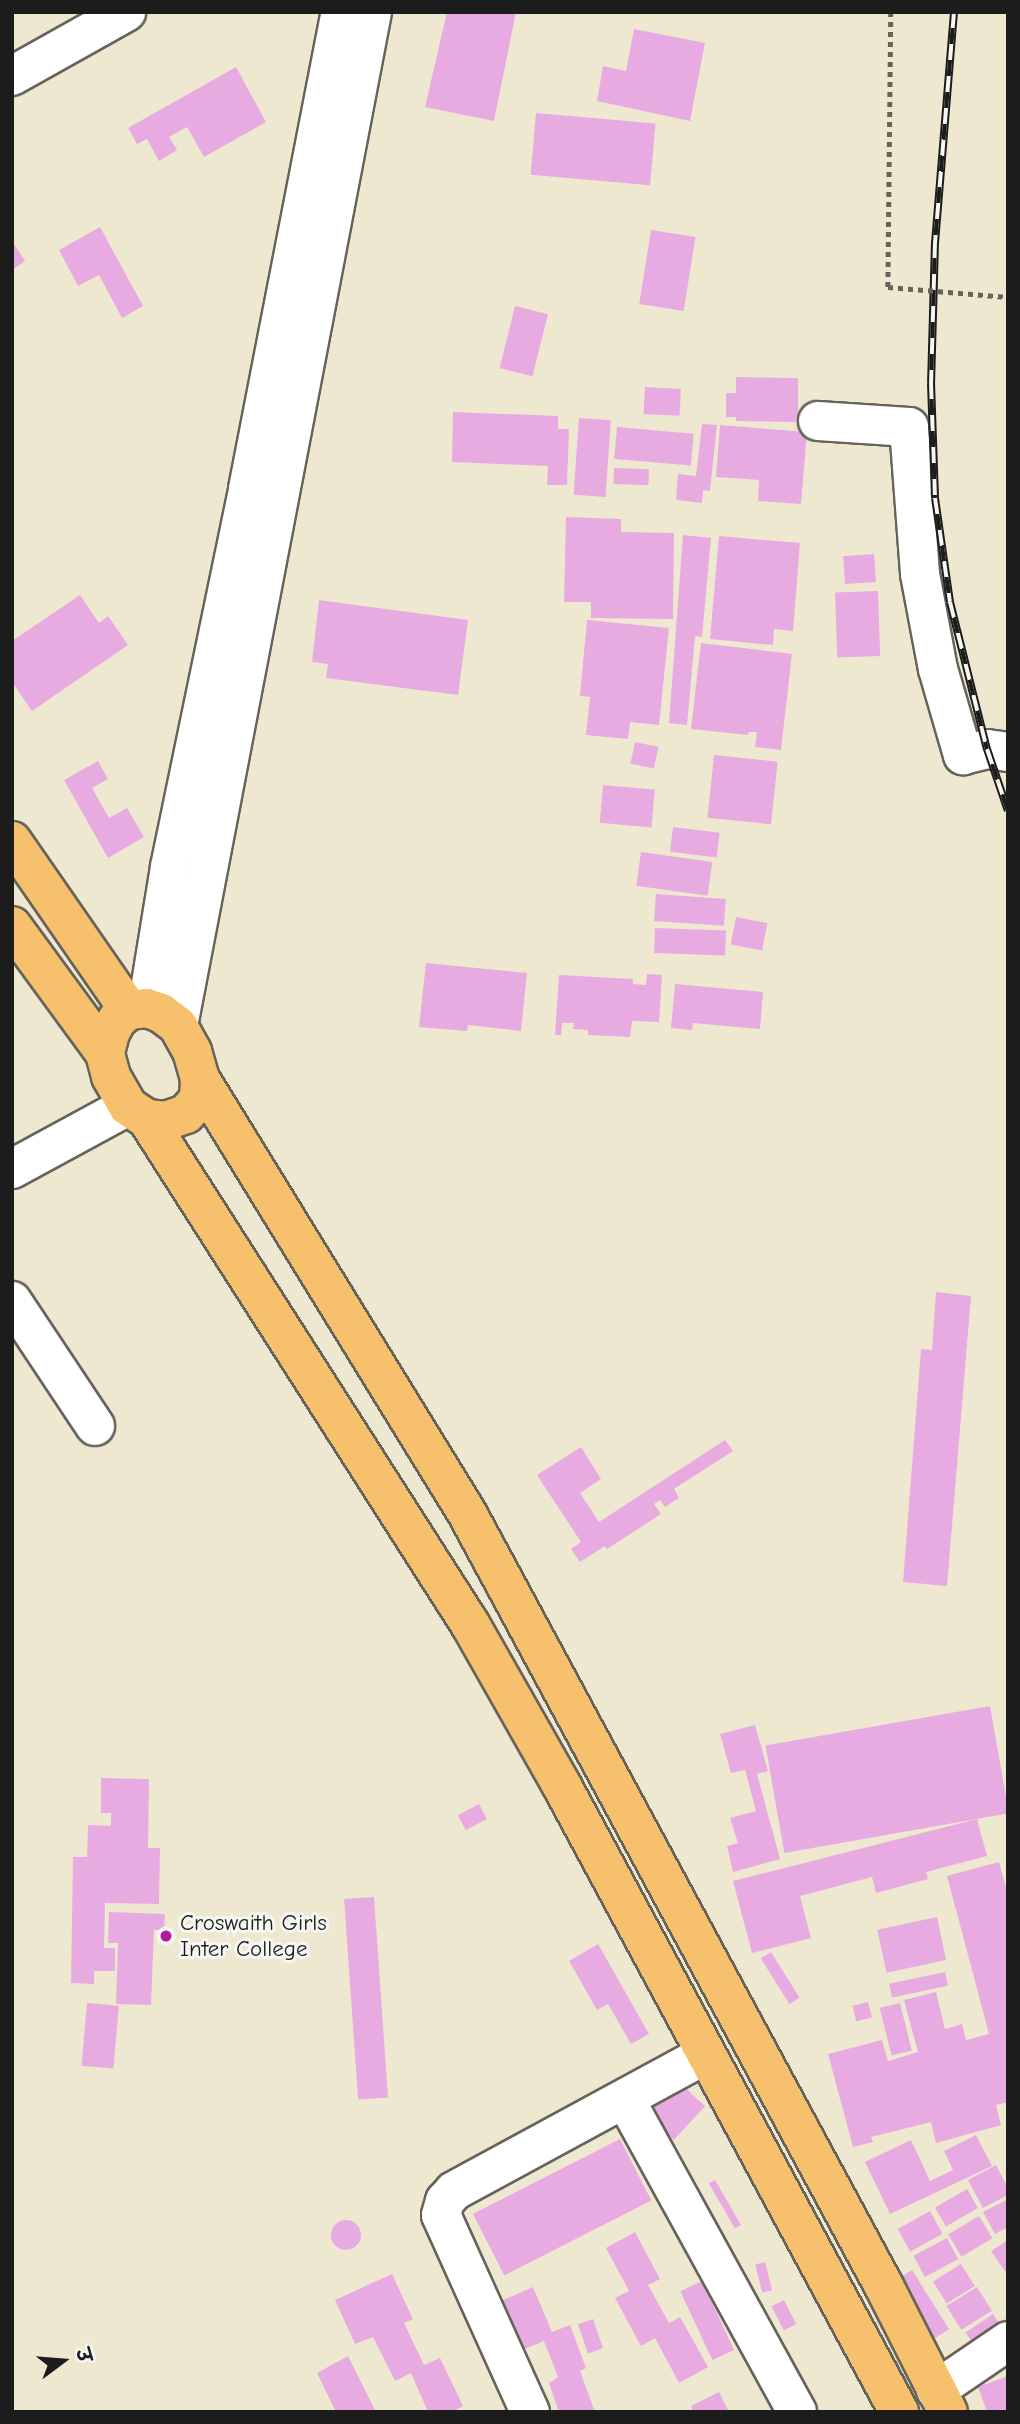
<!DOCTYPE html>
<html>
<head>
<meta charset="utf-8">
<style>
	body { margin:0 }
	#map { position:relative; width:1020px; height:2424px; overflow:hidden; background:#efe8d1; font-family:"Comic Neue","Playpen Sans Deva",sans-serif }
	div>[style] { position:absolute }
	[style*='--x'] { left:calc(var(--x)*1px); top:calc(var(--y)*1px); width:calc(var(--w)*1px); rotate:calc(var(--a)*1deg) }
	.building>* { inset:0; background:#e8abe1; transform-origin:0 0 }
	.round { border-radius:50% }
	.roads { filter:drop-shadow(2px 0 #66635b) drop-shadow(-2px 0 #66635b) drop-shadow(0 2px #66635b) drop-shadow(0 -2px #66635b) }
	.minor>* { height:38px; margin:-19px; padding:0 19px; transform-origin:19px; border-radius:19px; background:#fff }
	.major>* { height:38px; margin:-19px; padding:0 19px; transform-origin:19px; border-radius:19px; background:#f7c06c }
	.rail>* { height:8px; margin-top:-4px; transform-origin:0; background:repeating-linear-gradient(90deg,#f6f6f2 0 16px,#1c1c1c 0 32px); box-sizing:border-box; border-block:2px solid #1c1c1c }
	.path-bridge>* { height:4.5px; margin-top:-2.25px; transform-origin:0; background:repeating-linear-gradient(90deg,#66635b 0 5px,transparent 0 10px) }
	.dots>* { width:19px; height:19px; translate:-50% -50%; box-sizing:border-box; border:4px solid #f6f6f2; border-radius:50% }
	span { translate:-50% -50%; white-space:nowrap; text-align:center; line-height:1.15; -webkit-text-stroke:6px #f6f6f2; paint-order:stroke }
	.poi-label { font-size:23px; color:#1c1c1c }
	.left { translate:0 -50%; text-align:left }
	.frame { position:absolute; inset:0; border:14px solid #1c1c1c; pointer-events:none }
	.north { position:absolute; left:28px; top:2326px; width:70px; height:70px; -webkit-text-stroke:5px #f6f6f2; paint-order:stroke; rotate:74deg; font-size:19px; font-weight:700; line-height:28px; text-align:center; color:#1c1c1c }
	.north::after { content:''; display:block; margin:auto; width:24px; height:32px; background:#1c1c1c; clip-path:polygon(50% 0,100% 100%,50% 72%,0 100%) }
</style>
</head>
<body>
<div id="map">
	<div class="building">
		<i style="clip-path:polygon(447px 12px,516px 12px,494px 121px,425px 107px)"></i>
		<i style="clip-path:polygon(634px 29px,705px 43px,690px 121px,597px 101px,603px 66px,626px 71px)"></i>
		<i style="clip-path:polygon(236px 67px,266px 122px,204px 157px,187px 127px,169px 137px,177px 150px,159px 161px,147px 139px,137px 144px,128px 128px)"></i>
		<i style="left:536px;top:113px;width:120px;height:62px;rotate:5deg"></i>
		<i style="clip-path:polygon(100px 227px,143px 306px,122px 318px,99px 275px,78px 286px,59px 250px)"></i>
		<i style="left:651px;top:230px;width:45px;height:75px;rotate:9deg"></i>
		<i style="clip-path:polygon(12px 241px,25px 261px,12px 270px)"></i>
		<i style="left:515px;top:306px;width:34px;height:64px;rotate:14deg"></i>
		<i style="clip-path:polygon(736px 377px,798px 378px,798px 422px,736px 421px,736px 417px,726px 417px,726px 393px,736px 393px)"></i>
		<i style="left:645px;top:387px;width:36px;height:27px;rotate:3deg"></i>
		<i style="clip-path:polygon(453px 412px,558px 416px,558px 429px,569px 429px,567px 485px,547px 485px,548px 466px,452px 462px)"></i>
		<i style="left:579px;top:418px;width:32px;height:77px;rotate:4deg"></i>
		<i style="clip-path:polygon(702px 424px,717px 425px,710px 491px,703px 490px,702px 503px,676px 500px,678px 474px,696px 476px)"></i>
		<i style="clip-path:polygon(720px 425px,807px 432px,801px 504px,758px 501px,759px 480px,716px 477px)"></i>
		<i style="left:617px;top:427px;width:77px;height:32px;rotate:5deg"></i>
		<i style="left:614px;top:468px;width:35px;height:16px;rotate:2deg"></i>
		<i style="clip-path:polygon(566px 517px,621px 519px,621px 532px,674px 533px,673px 619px,591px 618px,591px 602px,564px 602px)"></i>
		<i style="clip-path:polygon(683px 535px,711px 538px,702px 637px,695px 636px,687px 725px,669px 723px)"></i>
		<i style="clip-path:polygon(719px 536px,800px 543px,793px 631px,774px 629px,773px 645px,710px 639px)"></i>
		<i style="left:874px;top:554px;width:28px;height:31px;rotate:86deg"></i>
		<i style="left:878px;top:591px;width:65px;height:43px;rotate:88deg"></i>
		<i style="clip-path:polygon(80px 595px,99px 623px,108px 616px,128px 645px,32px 711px,12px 682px,12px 641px)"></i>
		<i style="clip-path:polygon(319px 600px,468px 620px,458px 695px,326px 678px,328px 664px,312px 662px)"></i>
		<i style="clip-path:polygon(587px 620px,669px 628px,659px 725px,630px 722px,628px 739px,586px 735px,590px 697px,580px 696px)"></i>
		<i style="clip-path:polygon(701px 643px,792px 654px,781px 750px,755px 747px,757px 732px,749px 732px,748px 735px,691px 729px)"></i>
		<i style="left:635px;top:742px;width:24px;height:22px;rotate:12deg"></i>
		<i style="left:714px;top:755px;width:64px;height:63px;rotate:6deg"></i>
		<i style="clip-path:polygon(98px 761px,108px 779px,92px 788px,109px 818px,127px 808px,144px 837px,108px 858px,64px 780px)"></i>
		<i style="left:603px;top:785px;width:52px;height:38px;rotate:5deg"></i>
		<i style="left:673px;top:827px;width:47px;height:25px;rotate:7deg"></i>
		<i style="left:641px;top:852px;width:72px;height:34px;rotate:8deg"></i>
		<i style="left:656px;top:894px;width:70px;height:27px;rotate:4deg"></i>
		<i style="left:736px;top:917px;width:32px;height:28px;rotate:11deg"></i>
		<i style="left:655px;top:928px;width:71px;height:25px;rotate:2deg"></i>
		<i style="clip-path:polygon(426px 963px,527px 973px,521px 1031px,468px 1025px,467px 1031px,419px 1027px)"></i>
		<i style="clip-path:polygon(647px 974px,662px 975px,659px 1022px,632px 1021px,630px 1037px,588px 1035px,588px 1030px,573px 1029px,574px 1023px,562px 1023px,561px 1035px,555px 1035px,559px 975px,633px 979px,633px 984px,646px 985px)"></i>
		<i style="clip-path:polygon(675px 984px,763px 992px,760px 1029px,693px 1023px,692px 1030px,671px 1028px)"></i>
		<i style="clip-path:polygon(936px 1292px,971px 1296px,947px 1586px,903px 1582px,921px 1349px,932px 1350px)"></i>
		<i style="clip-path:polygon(725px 1440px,733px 1451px,674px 1489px,679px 1498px,665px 1507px,660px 1500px,654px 1504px,661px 1514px,607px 1549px,605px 1546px,580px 1562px,571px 1549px,581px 1542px,537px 1475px,581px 1447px,601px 1479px,580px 1493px,599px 1522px)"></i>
		<i style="left:990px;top:1706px;width:109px;height:228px;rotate:80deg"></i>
		<i style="clip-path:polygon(755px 1725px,768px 1771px,757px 1774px,780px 1859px,733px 1872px,727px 1846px,738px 1843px,730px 1818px,756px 1811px,745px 1770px,731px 1773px,720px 1734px)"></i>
		<i style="clip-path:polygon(101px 1778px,149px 1779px,148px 1848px,160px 1848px,159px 1904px,105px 1903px,104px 1948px,115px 1948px,115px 1971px,94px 1971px,94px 1984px,71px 1983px,73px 1857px,87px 1857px,88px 1825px,111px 1826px,111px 1813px,101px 1813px)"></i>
		<i style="left:479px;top:1804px;width:17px;height:24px;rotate:62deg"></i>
		<i style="clip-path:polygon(977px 1819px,987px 1856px,926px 1872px,928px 1879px,876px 1893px,872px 1877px,800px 1896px,811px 1938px,752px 1953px,733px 1881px)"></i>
		<i style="clip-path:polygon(999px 1862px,1008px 1895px,1008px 2102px,996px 2105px,1001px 2125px,936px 2143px,931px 2122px,871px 2137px,873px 2142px,853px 2147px,828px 2054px,882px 2040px,888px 2061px,918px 2052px,904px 2000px,936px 1992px,945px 2029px,962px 2024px,966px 2040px,989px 2034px,947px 1876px)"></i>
		<i style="left:374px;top:1897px;width:201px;height:30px;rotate:86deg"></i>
		<i style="clip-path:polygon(109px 1912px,165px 1914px,164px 1930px,154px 1930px,151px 2005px,116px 2004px,118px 1943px,108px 1943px)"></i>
		<i style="left:937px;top:1917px;width:44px;height:61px;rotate:78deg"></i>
		<i style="clip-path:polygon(598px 1944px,649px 2034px,631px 2044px,608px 2004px,597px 2010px,569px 1961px)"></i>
		<i style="left:771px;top:1952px;width:54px;height:12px;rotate:58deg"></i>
		<i style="left:945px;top:1972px;width:14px;height:57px;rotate:78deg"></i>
		<i style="left:868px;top:2002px;width:16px;height:16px;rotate:76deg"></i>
		<i style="left:87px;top:2003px;width:32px;height:63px;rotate:5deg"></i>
		<i style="left:900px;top:2003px;width:49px;height:21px;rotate:76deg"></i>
		<i style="left:678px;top:2081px;width:37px;height:46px;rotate:43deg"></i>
		<i style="clip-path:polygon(976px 2135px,992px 2166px,890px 2214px,865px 2162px,911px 2140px,930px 2181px,953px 2170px,944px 2151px)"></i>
		<i style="left:620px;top:2139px;width:69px;height:165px;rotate:63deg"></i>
		<i style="clip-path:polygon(996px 2165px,1008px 2188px,1008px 2195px,983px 2208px,968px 2180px)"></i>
		<i style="left:715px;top:2180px;width:52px;height:7px;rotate:60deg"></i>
		<i style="left:967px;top:2189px;width:22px;height:37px;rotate:60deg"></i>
		<i style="clip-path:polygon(1008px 2199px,1008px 2227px,995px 2234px,983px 2212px)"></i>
		<i style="left:930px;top:2211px;width:26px;height:37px;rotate:61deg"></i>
		<i style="left:979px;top:2216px;width:26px;height:36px;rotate:59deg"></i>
		<i class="round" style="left:331px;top:2220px;width:30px;height:30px"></i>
		<i style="clip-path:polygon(635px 2232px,660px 2279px,648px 2285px,669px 2323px,680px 2317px,708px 2367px,679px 2383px,655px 2338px,641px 2346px,615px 2298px,629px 2291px,606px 2248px)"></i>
		<i style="left:947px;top:2238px;width:24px;height:38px;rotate:62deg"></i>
		<i style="clip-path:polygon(1008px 2240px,1008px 2269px,1005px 2271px,991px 2251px)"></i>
		<i style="left:765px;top:2262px;width:29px;height:10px;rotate:76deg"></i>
		<i style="left:961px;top:2264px;width:26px;height:33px;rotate:58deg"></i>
		<i style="left:912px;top:2270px;width:70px;height:26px;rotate:58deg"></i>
		<i style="clip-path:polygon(392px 2274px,413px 2319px,404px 2323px,424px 2365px,440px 2358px,463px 2406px,452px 2412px,428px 2412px,411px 2373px,395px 2381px,373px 2337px,355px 2344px,335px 2300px)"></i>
		<i style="left:702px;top:2281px;width:76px;height:24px;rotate:65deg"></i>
		<i style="clip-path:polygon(533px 2287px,552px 2332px,570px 2325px,586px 2368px,580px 2371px,595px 2412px,559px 2412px,549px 2383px,558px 2377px,544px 2341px,522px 2350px,501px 2301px)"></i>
		<i style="left:977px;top:2287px;width:28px;height:36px;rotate:58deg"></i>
		<i style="left:784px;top:2300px;width:27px;height:14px;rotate:63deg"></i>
		<i style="left:993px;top:2314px;width:25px;height:33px;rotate:56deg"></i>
		<i style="left:593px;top:2319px;width:31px;height:16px;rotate:71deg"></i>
		<i style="clip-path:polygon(348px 2356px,376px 2412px,336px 2412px,317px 2373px)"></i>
		<i style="clip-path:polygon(1008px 2376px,1008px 2412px,987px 2412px,978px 2387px)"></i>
		<i style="clip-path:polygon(719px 2392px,729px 2412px,693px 2412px,691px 2406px)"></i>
	</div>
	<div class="roads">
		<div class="minor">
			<i style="--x:12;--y:76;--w:131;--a:-29.3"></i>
			<i style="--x:818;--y:421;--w:91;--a:3.8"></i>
			<i style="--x:909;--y:427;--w:147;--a:85.7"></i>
			<i style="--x:920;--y:574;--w:97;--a:79.3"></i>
			<i style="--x:938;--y:669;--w:90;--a:73.8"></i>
			<i style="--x:963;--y:755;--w:25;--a:-14"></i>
			<i style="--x:987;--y:749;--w:21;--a:8"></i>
			<i style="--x:147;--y:1008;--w:143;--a:-80.7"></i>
			<i style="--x:170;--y:867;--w:386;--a:-78.3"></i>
			<i style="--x:248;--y:489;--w:486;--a:-79"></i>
			<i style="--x:178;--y:1026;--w:1032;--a:-79.17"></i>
			<i style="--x:12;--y:1169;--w:132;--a:-28.5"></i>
			<i style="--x:12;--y:1301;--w:150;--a:56.4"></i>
			<i style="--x:625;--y:2099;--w:357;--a:61.2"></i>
			<i style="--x:936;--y:2390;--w:87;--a:-34.2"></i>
			<i style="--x:530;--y:2412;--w:216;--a:-114.3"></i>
			<i style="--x:441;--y:2215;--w:15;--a:-74"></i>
			<i style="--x:445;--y:2201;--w:13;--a:-48"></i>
			<i style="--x:454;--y:2191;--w:285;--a:-28.5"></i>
		</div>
		<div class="major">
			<i style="--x:12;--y:841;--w:206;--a:55.3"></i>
			<i style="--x:12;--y:926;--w:157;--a:53.8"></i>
			<i style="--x:147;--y:1008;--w:15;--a:20"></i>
			<i style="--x:161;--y:1013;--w:21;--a:37"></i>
			<i style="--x:178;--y:1026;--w:29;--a:61"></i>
			<i style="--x:192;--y:1051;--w:29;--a:74"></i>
			<i style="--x:200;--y:1079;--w:20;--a:93"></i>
			<i style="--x:199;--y:1099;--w:20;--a:131"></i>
			<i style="--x:186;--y:1114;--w:21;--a:161"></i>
			<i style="--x:166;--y:1121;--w:19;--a:-174"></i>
			<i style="--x:147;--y:1119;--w:23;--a:-146"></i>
			<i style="--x:128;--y:1106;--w:34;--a:-120"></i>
			<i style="--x:111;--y:1076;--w:24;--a:-105"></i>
			<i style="--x:105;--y:1053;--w:21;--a:-76"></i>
			<i style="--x:110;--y:1033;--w:15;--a:-62"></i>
			<i style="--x:117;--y:1020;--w:16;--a:-40"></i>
			<i style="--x:129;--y:1010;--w:18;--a:-6"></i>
			<i style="--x:200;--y:1079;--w:510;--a:58.4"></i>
			<i style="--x:467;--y:1513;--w:878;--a:61.66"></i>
			<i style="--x:884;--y:2286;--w:141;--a:63.1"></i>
			<i style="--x:147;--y:1119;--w:599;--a:57.4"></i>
			<i style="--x:470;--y:1624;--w:186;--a:60.4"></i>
			<i style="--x:562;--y:1786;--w:711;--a:61.7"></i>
		</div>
	</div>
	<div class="rail">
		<i style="--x:954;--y:12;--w:231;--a:94.7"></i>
		<i style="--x:935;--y:242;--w:141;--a:91.6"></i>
		<i style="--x:931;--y:383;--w:115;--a:88"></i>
		<i style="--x:935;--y:498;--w:105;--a:81.8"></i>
		<i style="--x:950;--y:602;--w:152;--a:75.9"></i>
		<i style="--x:987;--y:749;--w:65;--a:71.3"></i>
	</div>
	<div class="path-bridge">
		<i style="--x:891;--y:12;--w:275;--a:90.6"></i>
		<i style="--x:888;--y:287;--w:120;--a:4.8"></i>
	</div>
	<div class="dots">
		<i style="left:166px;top:1936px;background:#b5179e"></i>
	</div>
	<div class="poi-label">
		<span class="left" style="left:180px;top:1936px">Croswaith Girls<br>Inter College</span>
	</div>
	<div class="frame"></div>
	<div class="north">उ</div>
</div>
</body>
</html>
